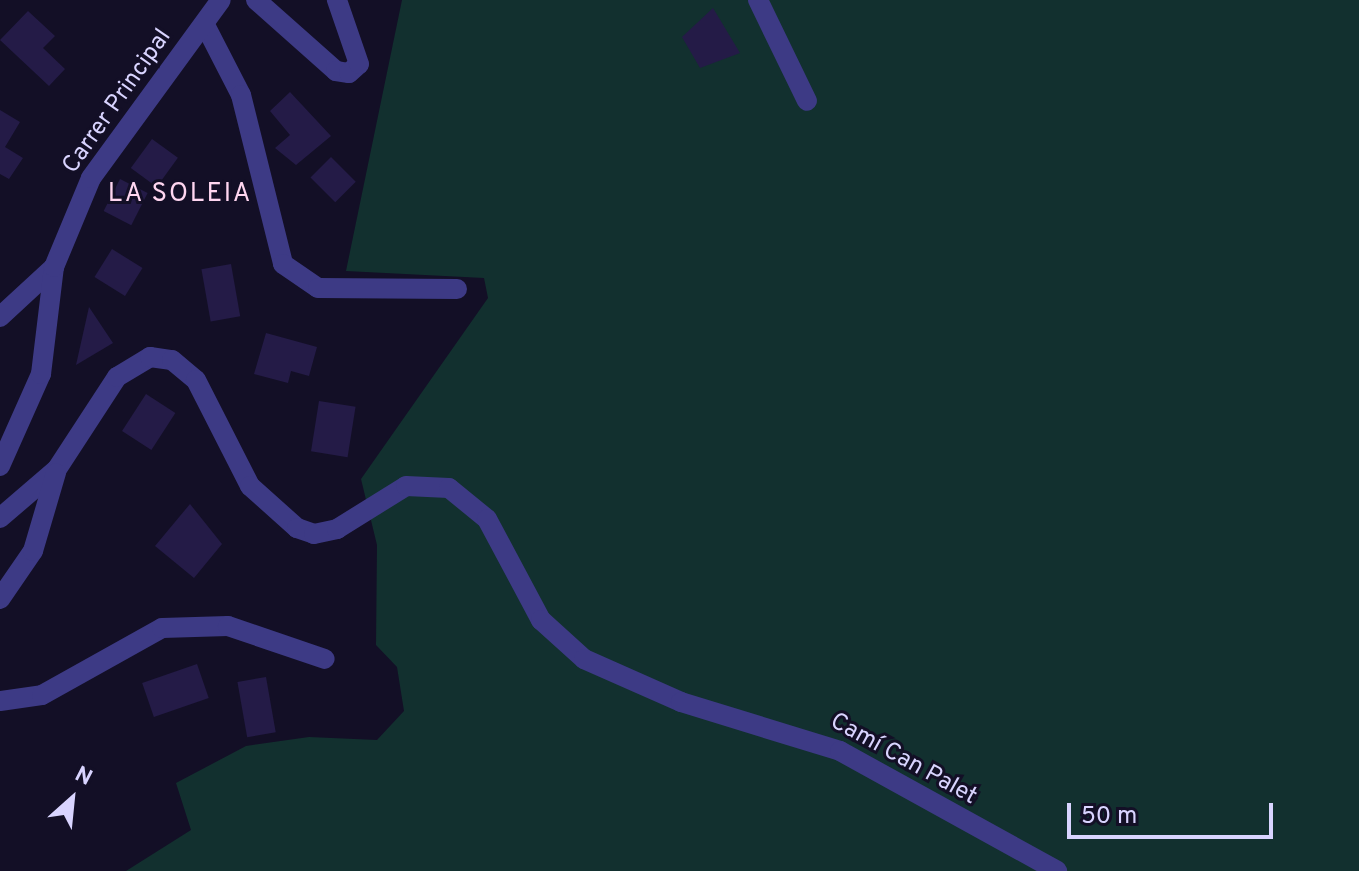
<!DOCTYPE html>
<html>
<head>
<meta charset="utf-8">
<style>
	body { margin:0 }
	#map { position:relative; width:1359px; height:871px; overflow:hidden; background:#130f26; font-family:Overpass,sans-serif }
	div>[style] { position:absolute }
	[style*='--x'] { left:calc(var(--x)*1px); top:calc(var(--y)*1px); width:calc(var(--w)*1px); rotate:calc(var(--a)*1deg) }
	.green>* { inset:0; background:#12302f }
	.building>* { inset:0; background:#241b47; transform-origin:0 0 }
	.street>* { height:20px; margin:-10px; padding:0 10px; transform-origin:10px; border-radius:10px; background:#3d3a85 }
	span { translate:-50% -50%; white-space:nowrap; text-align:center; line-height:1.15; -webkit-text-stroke:6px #130f26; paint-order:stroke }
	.street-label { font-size:24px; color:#d9d4ff }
	.neighbourhood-label { font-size:26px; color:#ffd6f0; letter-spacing:2px }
	.north { position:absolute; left:32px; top:759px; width:80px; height:80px; -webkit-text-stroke:6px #130f26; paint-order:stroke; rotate:27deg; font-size:22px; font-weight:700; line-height:32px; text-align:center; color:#d9d4ff }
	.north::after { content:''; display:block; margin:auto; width:28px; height:36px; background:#d9d4ff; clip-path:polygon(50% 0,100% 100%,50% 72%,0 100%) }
	.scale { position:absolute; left:1067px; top:803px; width:206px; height:36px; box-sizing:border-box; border:4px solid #d9d4ff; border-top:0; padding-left:10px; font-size:24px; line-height:28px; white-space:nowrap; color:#d9d4ff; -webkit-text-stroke:6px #130f26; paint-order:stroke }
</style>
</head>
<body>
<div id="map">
	<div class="green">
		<i style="clip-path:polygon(402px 0,1359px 0,1359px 871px,126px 871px,191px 830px,176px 783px,246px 746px,309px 737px,377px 740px,404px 711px,397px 667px,376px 645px,377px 545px,361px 479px,488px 298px,484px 278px,346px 271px)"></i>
	</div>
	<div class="building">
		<i style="clip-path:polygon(713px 8px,740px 53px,700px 68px,682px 37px)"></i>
		<i style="clip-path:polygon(28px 11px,55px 36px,43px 48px,65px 69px,49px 86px,0 40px)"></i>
		<i style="clip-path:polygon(290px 92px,331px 136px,296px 165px,275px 148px,290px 135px,270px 111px)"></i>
		<i style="clip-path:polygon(0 110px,20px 122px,5px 147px,23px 158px,9px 179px,0 174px)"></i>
		<i style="left:152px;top:139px;width:32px;height:36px;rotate:36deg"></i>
		<i style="left:331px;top:157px;width:35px;height:29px;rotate:45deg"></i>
		<i style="left:120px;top:179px;width:31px;height:36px;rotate:27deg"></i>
		<i style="left:112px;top:249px;width:36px;height:33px;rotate:32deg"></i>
		<i style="left:231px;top:264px;width:53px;height:30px;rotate:80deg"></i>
		<i style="clip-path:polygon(89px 307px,113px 343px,76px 365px)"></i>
		<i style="clip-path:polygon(266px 333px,317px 347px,309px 376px,291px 371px,288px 383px,254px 374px)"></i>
		<i style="left:146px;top:394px;width:35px;height:44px;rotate:33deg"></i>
		<i style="left:319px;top:401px;width:37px;height:51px;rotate:9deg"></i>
		<i style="clip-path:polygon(190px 504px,222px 544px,194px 578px,155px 546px)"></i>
		<i style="left:197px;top:664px;width:36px;height:58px;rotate:71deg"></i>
		<i style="left:266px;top:677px;width:56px;height:29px;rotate:80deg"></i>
	</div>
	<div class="street">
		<i style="--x:256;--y:0;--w:107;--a:41.6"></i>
		<i style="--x:336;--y:71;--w:13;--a:9"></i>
		<i style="--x:349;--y:73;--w:13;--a:-42"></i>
		<i style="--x:359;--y:64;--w:68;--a:-109"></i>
		<i style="--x:758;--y:0;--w:112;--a:64.1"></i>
		<i style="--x:205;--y:25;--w:79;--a:62.8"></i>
		<i style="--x:241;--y:95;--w:174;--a:76"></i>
		<i style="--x:283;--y:264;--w:42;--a:34.4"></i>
		<i style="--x:318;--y:288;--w:139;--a:0.4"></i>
		<i style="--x:0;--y:317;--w:74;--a:-42.8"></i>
		<i style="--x:0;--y:466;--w:101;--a:-66"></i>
		<i style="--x:41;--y:374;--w:108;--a:-83.1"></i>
		<i style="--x:54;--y:267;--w:96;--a:-67.4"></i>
		<i style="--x:91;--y:178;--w:220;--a:-53.9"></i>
		<i style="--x:0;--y:518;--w:75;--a:-40.7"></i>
		<i style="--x:57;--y:469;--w:110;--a:-56.9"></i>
		<i style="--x:117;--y:377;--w:39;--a:-31"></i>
		<i style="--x:150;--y:357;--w:22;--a:8"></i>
		<i style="--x:172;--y:360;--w:31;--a:40"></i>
		<i style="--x:196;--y:380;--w:119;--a:63"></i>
		<i style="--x:250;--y:486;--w:63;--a:41.8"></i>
		<i style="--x:297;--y:528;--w:18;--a:19"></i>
		<i style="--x:314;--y:534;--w:24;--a:-12"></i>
		<i style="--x:337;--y:529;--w:81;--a:-31.9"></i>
		<i style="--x:406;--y:486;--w:43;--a:2.7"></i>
		<i style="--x:449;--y:488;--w:49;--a:39.2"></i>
		<i style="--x:487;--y:519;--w:115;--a:61.9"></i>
		<i style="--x:541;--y:620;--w:58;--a:42.2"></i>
		<i style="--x:584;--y:659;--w:106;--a:23.9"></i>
		<i style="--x:681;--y:702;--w:166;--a:17.1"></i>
		<i style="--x:840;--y:751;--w:248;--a:28.9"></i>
		<i style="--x:0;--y:599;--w:58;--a:-55.5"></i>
		<i style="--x:33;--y:551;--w:81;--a:-73.6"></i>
		<i style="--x:0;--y:701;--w:42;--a:-8.1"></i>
		<i style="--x:42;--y:695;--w:137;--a:-29.2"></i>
		<i style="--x:162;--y:628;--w:66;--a:-1.7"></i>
		<i style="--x:228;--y:626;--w:102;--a:18.8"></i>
	</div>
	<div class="street-label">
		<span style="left:118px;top:102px;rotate:-55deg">Carrer Principal</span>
		<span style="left:903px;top:760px;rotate:29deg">Camí Can Palet</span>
	</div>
	<div class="neighbourhood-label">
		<span style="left:180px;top:195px">LA SOLEIA</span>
	</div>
	<div class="north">N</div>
	<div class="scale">50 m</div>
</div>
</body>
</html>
